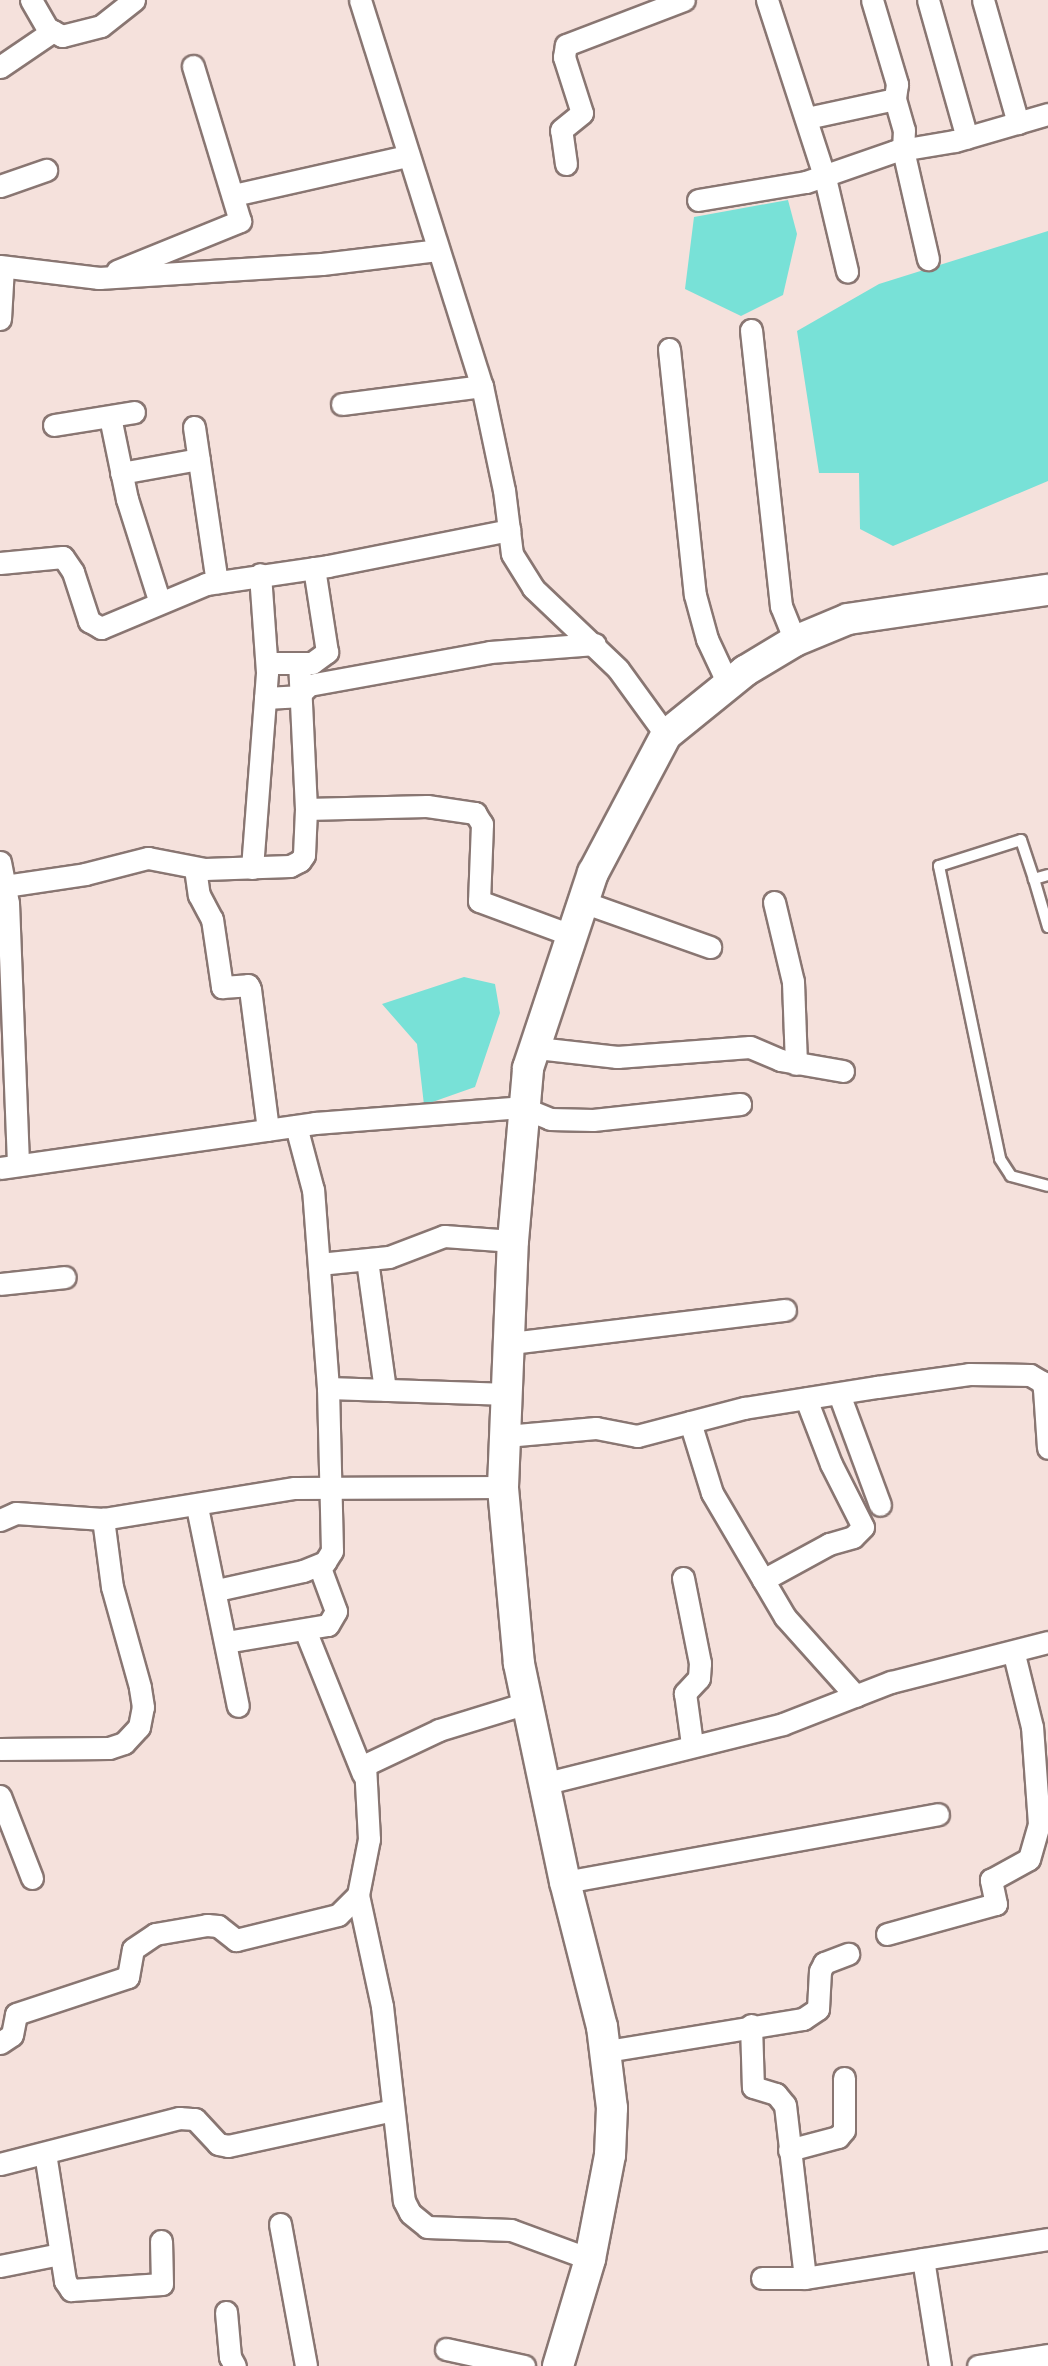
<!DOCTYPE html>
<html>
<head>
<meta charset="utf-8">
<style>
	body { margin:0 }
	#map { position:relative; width:1048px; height:2366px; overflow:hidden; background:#f5e1dc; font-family:Karla,sans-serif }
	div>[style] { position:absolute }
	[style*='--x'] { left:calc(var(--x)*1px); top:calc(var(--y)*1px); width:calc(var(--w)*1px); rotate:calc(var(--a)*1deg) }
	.water>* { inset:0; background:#78e1d7 }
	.roads { filter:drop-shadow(2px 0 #897672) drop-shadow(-2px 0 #897672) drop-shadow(0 2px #897672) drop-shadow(0 -2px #897672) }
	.service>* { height:10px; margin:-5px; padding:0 5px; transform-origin:5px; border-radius:5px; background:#fff }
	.minor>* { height:21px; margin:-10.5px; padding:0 10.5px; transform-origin:10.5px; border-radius:10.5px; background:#fff }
	.secondary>* { height:30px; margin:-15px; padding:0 15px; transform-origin:15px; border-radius:15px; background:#fff }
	span { translate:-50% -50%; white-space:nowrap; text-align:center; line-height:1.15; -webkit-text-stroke:6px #f5e1dc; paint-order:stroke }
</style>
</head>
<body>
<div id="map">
	<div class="water">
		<i style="clip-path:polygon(788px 200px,797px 234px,783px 295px,741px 316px,685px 289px,694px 217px)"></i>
		<i style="clip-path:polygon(1048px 231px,1048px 481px,893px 546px,860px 529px,859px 473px,819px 473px,797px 331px,879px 284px)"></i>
		<i style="clip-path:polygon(464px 977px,495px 984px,500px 1013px,475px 1087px,424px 1105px,417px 1044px,382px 1004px)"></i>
	</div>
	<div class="roads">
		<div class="service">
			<i style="--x:1048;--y:875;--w:15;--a:164"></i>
			<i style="--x:1034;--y:879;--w:41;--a:-108.4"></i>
			<i style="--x:1021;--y:840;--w:86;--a:162.4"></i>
			<i style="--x:939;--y:866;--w:299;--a:78.2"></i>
			<i style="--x:1000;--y:1159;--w:20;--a:57"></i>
			<i style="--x:1011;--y:1176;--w:38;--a:15"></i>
			<i style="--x:1034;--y:879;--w:50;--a:73.7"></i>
		</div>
		<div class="minor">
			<i style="--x:31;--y:0;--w:32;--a:60"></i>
			<i style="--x:47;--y:28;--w:17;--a:28"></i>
			<i style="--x:62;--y:36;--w:40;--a:-14.4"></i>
			<i style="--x:101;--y:26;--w:42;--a:-38.2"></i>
			<i style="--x:360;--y:0;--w:405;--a:72.5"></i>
			<i style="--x:482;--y:386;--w:106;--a:78.1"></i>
			<i style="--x:504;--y:490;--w:64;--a:82.9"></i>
			<i style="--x:512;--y:554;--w:40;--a:58"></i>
			<i style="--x:533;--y:588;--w:117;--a:43.6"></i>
			<i style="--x:618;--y:669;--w:82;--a:54"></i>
			<i style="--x:767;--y:0;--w:187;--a:72"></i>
			<i style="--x:825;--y:178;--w:96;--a:76.7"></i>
			<i style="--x:872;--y:0;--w:88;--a:73.4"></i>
			<i style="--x:897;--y:84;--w:15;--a:98"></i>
			<i style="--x:895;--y:99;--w:32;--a:74"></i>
			<i style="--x:904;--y:130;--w:20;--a:93"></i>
			<i style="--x:903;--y:150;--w:112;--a:77.1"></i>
			<i style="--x:928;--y:0;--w:143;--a:74.2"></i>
			<i style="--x:983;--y:0;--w:128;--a:74.1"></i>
			<i style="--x:0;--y:67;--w:64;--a:-34.2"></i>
			<i style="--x:807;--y:118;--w:90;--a:-12.2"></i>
			<i style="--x:566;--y:164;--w:34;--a:-98"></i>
			<i style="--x:561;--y:130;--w:27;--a:-39"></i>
			<i style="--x:582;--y:113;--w:59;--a:-107.8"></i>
			<i style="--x:564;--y:57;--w:12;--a:-81"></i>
			<i style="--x:566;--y:45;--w:126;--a:-20.9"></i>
			<i style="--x:0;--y:186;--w:49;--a:-19.2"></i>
			<i style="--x:234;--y:195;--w:177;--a:-12.7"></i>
			<i style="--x:698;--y:200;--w:109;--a:-9.5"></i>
			<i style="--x:806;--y:182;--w:94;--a:-19.2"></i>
			<i style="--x:895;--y:151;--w:61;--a:-9.5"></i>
			<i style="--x:955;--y:141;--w:97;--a:-16.2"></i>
			<i style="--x:0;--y:266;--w:100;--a:6.9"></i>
			<i style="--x:99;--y:278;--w:223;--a:-3.6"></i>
			<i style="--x:322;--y:264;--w:116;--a:-6.9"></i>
			<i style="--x:117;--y:271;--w:133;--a:-22.1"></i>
			<i style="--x:240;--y:221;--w:162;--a:-106.9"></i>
			<i style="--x:0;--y:319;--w:52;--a:-86.7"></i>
			<i style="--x:751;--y:330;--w:278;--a:83.8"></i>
			<i style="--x:781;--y:606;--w:38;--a:68"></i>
			<i style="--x:669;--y:349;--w:247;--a:84"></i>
			<i style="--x:695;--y:595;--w:46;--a:74.7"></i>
			<i style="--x:707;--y:639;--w:52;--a:64.9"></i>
			<i style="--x:342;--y:404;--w:141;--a:-7.3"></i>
			<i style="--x:110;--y:417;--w:84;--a:78.3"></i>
			<i style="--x:127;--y:499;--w:106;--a:72.4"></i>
			<i style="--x:54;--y:425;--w:81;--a:-9.2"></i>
			<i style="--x:194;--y:427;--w:157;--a:81.6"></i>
			<i style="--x:121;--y:473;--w:79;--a:-10.2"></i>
			<i style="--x:0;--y:563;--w:63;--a:-5.4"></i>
			<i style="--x:63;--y:557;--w:18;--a:56"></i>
			<i style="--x:73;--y:572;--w:52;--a:71.9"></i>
			<i style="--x:89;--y:621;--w:14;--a:30"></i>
			<i style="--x:101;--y:628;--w:114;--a:-22.7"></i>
			<i style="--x:206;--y:584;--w:123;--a:-8.4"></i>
			<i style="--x:328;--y:566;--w:185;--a:-11.2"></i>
			<i style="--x:267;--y:663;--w:45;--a:0"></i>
			<i style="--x:312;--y:663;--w:19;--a:-36"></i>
			<i style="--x:327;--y:652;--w:85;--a:-98.8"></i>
			<i style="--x:265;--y:698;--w:33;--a:-3"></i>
			<i style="--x:298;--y:696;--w:16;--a:-45"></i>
			<i style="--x:309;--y:685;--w:184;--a:-10.3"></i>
			<i style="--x:490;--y:652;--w:105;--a:-4.4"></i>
			<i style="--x:306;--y:809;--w:121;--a:-1.4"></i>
			<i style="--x:427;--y:806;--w:49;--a:8.3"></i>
			<i style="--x:475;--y:813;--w:13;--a:58"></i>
			<i style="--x:482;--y:824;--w:77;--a:92.2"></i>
			<i style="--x:479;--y:901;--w:98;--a:20.3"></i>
			<i style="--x:0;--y:862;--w:42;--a:79"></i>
			<i style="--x:8;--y:903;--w:261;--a:87.8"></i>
			<i style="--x:195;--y:868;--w:27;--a:82"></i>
			<i style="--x:199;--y:895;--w:27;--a:62"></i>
			<i style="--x:212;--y:919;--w:69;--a:81.6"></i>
			<i style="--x:222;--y:987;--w:26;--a:-4"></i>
			<i style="--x:248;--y:985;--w:4;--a:63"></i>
			<i style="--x:250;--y:989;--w:142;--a:82.7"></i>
			<i style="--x:252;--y:868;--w:197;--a:-85.6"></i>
			<i style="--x:267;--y:672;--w:98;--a:-94.1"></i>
			<i style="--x:5;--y:886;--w:81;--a:-8.5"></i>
			<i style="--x:85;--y:874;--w:65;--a:-14.3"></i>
			<i style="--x:148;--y:858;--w:58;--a:10.9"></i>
			<i style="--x:205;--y:869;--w:85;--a:-2"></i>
			<i style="--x:290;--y:866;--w:11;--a:-27"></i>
			<i style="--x:300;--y:861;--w:7;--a:-56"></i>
			<i style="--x:304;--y:855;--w:46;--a:-87.5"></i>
			<i style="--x:306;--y:809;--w:146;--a:-92.7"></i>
			<i style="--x:583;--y:902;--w:135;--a:19.5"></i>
			<i style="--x:774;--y:902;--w:82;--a:76.6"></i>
			<i style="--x:793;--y:982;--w:82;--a:87.9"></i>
			<i style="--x:537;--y:1048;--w:81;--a:6.4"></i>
			<i style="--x:617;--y:1057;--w:133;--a:-4.3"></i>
			<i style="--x:750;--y:1047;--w:33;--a:23"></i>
			<i style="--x:780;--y:1060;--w:64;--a:9.9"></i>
			<i style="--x:0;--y:1168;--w:318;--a:-8.1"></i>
			<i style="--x:315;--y:1123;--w:207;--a:-4.4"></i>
			<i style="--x:521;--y:1107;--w:31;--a:22"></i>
			<i style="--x:550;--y:1119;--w:43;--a:1.3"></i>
			<i style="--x:593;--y:1120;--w:148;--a:-6.2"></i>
			<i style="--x:367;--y:1260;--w:131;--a:82.1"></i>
			<i style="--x:319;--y:1264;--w:70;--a:-5.7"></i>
			<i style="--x:389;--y:1257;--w:59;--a:-20.9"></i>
			<i style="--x:444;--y:1236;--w:69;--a:4.1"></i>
			<i style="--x:0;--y:1284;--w:65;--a:-6.1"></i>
			<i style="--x:511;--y:1343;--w:276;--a:-6.9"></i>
			<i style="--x:328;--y:1388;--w:181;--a:1.9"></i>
			<i style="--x:839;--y:1394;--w:118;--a:69.7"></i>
			<i style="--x:690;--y:1422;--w:74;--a:72.8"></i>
			<i style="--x:712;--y:1493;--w:144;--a:59.5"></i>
			<i style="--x:785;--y:1617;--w:106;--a:48.1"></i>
			<i style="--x:506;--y:1436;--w:90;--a:-5.1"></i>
			<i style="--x:596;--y:1428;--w:42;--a:11"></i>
			<i style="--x:637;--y:1436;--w:111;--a:-14.7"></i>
			<i style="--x:744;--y:1408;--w:135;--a:-9"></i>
			<i style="--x:877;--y:1387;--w:93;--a:-8"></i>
			<i style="--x:969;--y:1374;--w:61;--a:0.9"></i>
			<i style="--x:1030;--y:1375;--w:14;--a:30"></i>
			<i style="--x:1042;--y:1382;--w:7;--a:74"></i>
			<i style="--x:1044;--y:1389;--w:59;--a:86.1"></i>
			<i style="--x:197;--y:1507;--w:203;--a:78.4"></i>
			<i style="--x:0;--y:1520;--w:17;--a:-24"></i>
			<i style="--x:16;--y:1513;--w:87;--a:3.9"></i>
			<i style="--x:683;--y:1578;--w:87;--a:78.7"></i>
			<i style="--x:700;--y:1663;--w:15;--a:94"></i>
			<i style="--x:699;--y:1678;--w:21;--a:133"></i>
			<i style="--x:685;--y:1693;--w:51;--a:82.2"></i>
			<i style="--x:763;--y:1580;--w:75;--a:-28.6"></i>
			<i style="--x:829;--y:1544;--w:25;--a:-16"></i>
			<i style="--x:853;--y:1537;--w:14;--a:-45"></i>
			<i style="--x:863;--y:1527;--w:71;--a:-116.9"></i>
			<i style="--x:831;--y:1464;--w:70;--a:-111"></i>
			<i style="--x:217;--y:1590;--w:88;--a:-12.5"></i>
			<i style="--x:303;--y:1571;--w:24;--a:-22"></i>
			<i style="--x:325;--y:1562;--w:13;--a:-58"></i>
			<i style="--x:332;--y:1551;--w:163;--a:-91.4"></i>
			<i style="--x:328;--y:1388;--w:199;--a:-94.3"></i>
			<i style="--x:313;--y:1190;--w:66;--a:-104.9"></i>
			<i style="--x:305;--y:1630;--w:155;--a:68.1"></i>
			<i style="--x:226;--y:1642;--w:103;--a:-9.5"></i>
			<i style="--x:328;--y:1625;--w:16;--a:-60"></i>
			<i style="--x:336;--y:1611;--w:49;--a:-110.3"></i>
			<i style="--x:0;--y:1749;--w:109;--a:-0.5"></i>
			<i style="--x:109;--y:1748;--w:16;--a:-18"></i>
			<i style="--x:124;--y:1743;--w:22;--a:-47"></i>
			<i style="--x:139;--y:1727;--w:20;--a:-79"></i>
			<i style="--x:143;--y:1707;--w:20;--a:-99"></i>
			<i style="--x:140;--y:1687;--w:104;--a:-105.6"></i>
			<i style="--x:112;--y:1587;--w:69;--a:-97.5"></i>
			<i style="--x:103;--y:1519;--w:194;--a:-9.2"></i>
			<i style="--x:295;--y:1488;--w:208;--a:-0.3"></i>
			<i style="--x:547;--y:1783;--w:243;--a:-14"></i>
			<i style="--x:783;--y:1724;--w:116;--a:-21.3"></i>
			<i style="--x:891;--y:1682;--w:162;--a:-14.3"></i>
			<i style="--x:0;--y:1796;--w:88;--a:68.7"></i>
			<i style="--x:565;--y:1882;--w:379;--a:-10.3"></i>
			<i style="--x:358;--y:1895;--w:114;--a:77.8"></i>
			<i style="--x:382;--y:2006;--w:196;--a:83.6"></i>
			<i style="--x:404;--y:2201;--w:13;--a:63"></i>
			<i style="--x:410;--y:2213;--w:22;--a:39"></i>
			<i style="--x:427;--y:2227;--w:84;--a:2"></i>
			<i style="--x:511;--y:2230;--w:84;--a:20.2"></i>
			<i style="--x:887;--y:1934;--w:113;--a:-15.4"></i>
			<i style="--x:996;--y:1904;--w:25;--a:-102"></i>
			<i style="--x:991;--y:1880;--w:43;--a:-28.9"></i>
			<i style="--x:1029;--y:1859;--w:36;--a:-74"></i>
			<i style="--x:1039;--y:1824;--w:97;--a:-94.1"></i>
			<i style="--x:1032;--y:1727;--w:75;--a:-103.9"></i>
			<i style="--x:751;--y:2025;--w:62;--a:88.2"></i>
			<i style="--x:753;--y:2087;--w:24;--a:17"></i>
			<i style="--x:776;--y:2094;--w:14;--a:51"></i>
			<i style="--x:785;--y:2105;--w:174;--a:83.4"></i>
			<i style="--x:0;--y:2043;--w:14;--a:-34"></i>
			<i style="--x:12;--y:2035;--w:21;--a:-79"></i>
			<i style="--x:16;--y:2014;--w:118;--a:-18.3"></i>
			<i style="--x:128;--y:1977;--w:28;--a:-80"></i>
			<i style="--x:133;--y:1949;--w:27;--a:-34"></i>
			<i style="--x:155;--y:1934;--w:53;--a:-9.8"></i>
			<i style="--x:207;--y:1925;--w:11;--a:5"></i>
			<i style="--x:218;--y:1926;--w:23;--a:38"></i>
			<i style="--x:236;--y:1940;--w:105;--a:-13.8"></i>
			<i style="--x:338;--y:1915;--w:28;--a:-45"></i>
			<i style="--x:358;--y:1895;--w:57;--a:-78.9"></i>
			<i style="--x:369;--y:1839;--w:74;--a:-93.1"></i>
			<i style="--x:365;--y:1765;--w:82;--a:-25.3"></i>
			<i style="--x:439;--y:1730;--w:92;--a:-17.1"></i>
			<i style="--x:607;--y:2051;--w:199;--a:-9.3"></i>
			<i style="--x:803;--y:2019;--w:18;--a:-34"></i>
			<i style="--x:818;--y:2009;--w:38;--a:-87"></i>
			<i style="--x:820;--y:1971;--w:9;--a:-63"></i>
			<i style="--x:824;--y:1963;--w:26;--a:-21"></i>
			<i style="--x:789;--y:2150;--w:51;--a:-14.9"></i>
			<i style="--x:838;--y:2137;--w:9;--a:-49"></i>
			<i style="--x:844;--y:2130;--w:52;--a:-90"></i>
			<i style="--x:45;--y:2153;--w:130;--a:81.1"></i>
			<i style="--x:65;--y:2281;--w:11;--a:56"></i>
			<i style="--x:71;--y:2290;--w:91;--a:-3.8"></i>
			<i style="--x:162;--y:2284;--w:43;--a:-91.3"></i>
			<i style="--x:0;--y:2164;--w:185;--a:-14.4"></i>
			<i style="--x:179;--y:2118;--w:16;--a:4"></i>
			<i style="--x:195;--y:2119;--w:34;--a:47"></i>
			<i style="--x:218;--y:2144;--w:10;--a:11"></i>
			<i style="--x:228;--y:2146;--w:169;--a:-12.3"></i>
			<i style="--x:280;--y:2224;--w:144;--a:79.6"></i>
			<i style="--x:923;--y:2259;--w:108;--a:81"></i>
			<i style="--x:0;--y:2266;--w:61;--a:-11.3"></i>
			<i style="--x:762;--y:2278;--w:43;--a:0"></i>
			<i style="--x:805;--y:2278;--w:246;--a:-9.1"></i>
			<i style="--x:226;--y:2312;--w:45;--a:84.9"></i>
			<i style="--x:230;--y:2357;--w:10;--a:61"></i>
			<i style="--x:446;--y:2349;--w:80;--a:12.3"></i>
			<i style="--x:978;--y:2366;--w:71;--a:-8.9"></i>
		</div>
		<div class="secondary">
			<i style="--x:558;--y:2366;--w:112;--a:-73.3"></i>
			<i style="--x:590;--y:2259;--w:106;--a:-79.1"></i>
			<i style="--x:610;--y:2155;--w:47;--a:-87.6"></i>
			<i style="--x:612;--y:2108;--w:82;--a:-97"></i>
			<i style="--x:602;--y:2027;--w:150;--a:-104.3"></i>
			<i style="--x:565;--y:1882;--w:223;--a:-101.9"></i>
			<i style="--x:519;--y:1664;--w:178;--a:-95.2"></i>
			<i style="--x:503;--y:1487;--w:246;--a:-87.7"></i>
			<i style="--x:513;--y:1241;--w:174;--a:-85"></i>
			<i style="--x:528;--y:1068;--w:206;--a:-71.6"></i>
			<i style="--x:593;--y:873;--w:156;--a:-62.1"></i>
			<i style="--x:666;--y:735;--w:102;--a:-39"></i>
			<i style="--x:745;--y:671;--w:58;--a:-31"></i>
			<i style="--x:795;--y:641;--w:57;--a:-22.5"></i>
			<i style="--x:848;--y:619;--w:202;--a:-8.3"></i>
		</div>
	</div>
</div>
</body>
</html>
